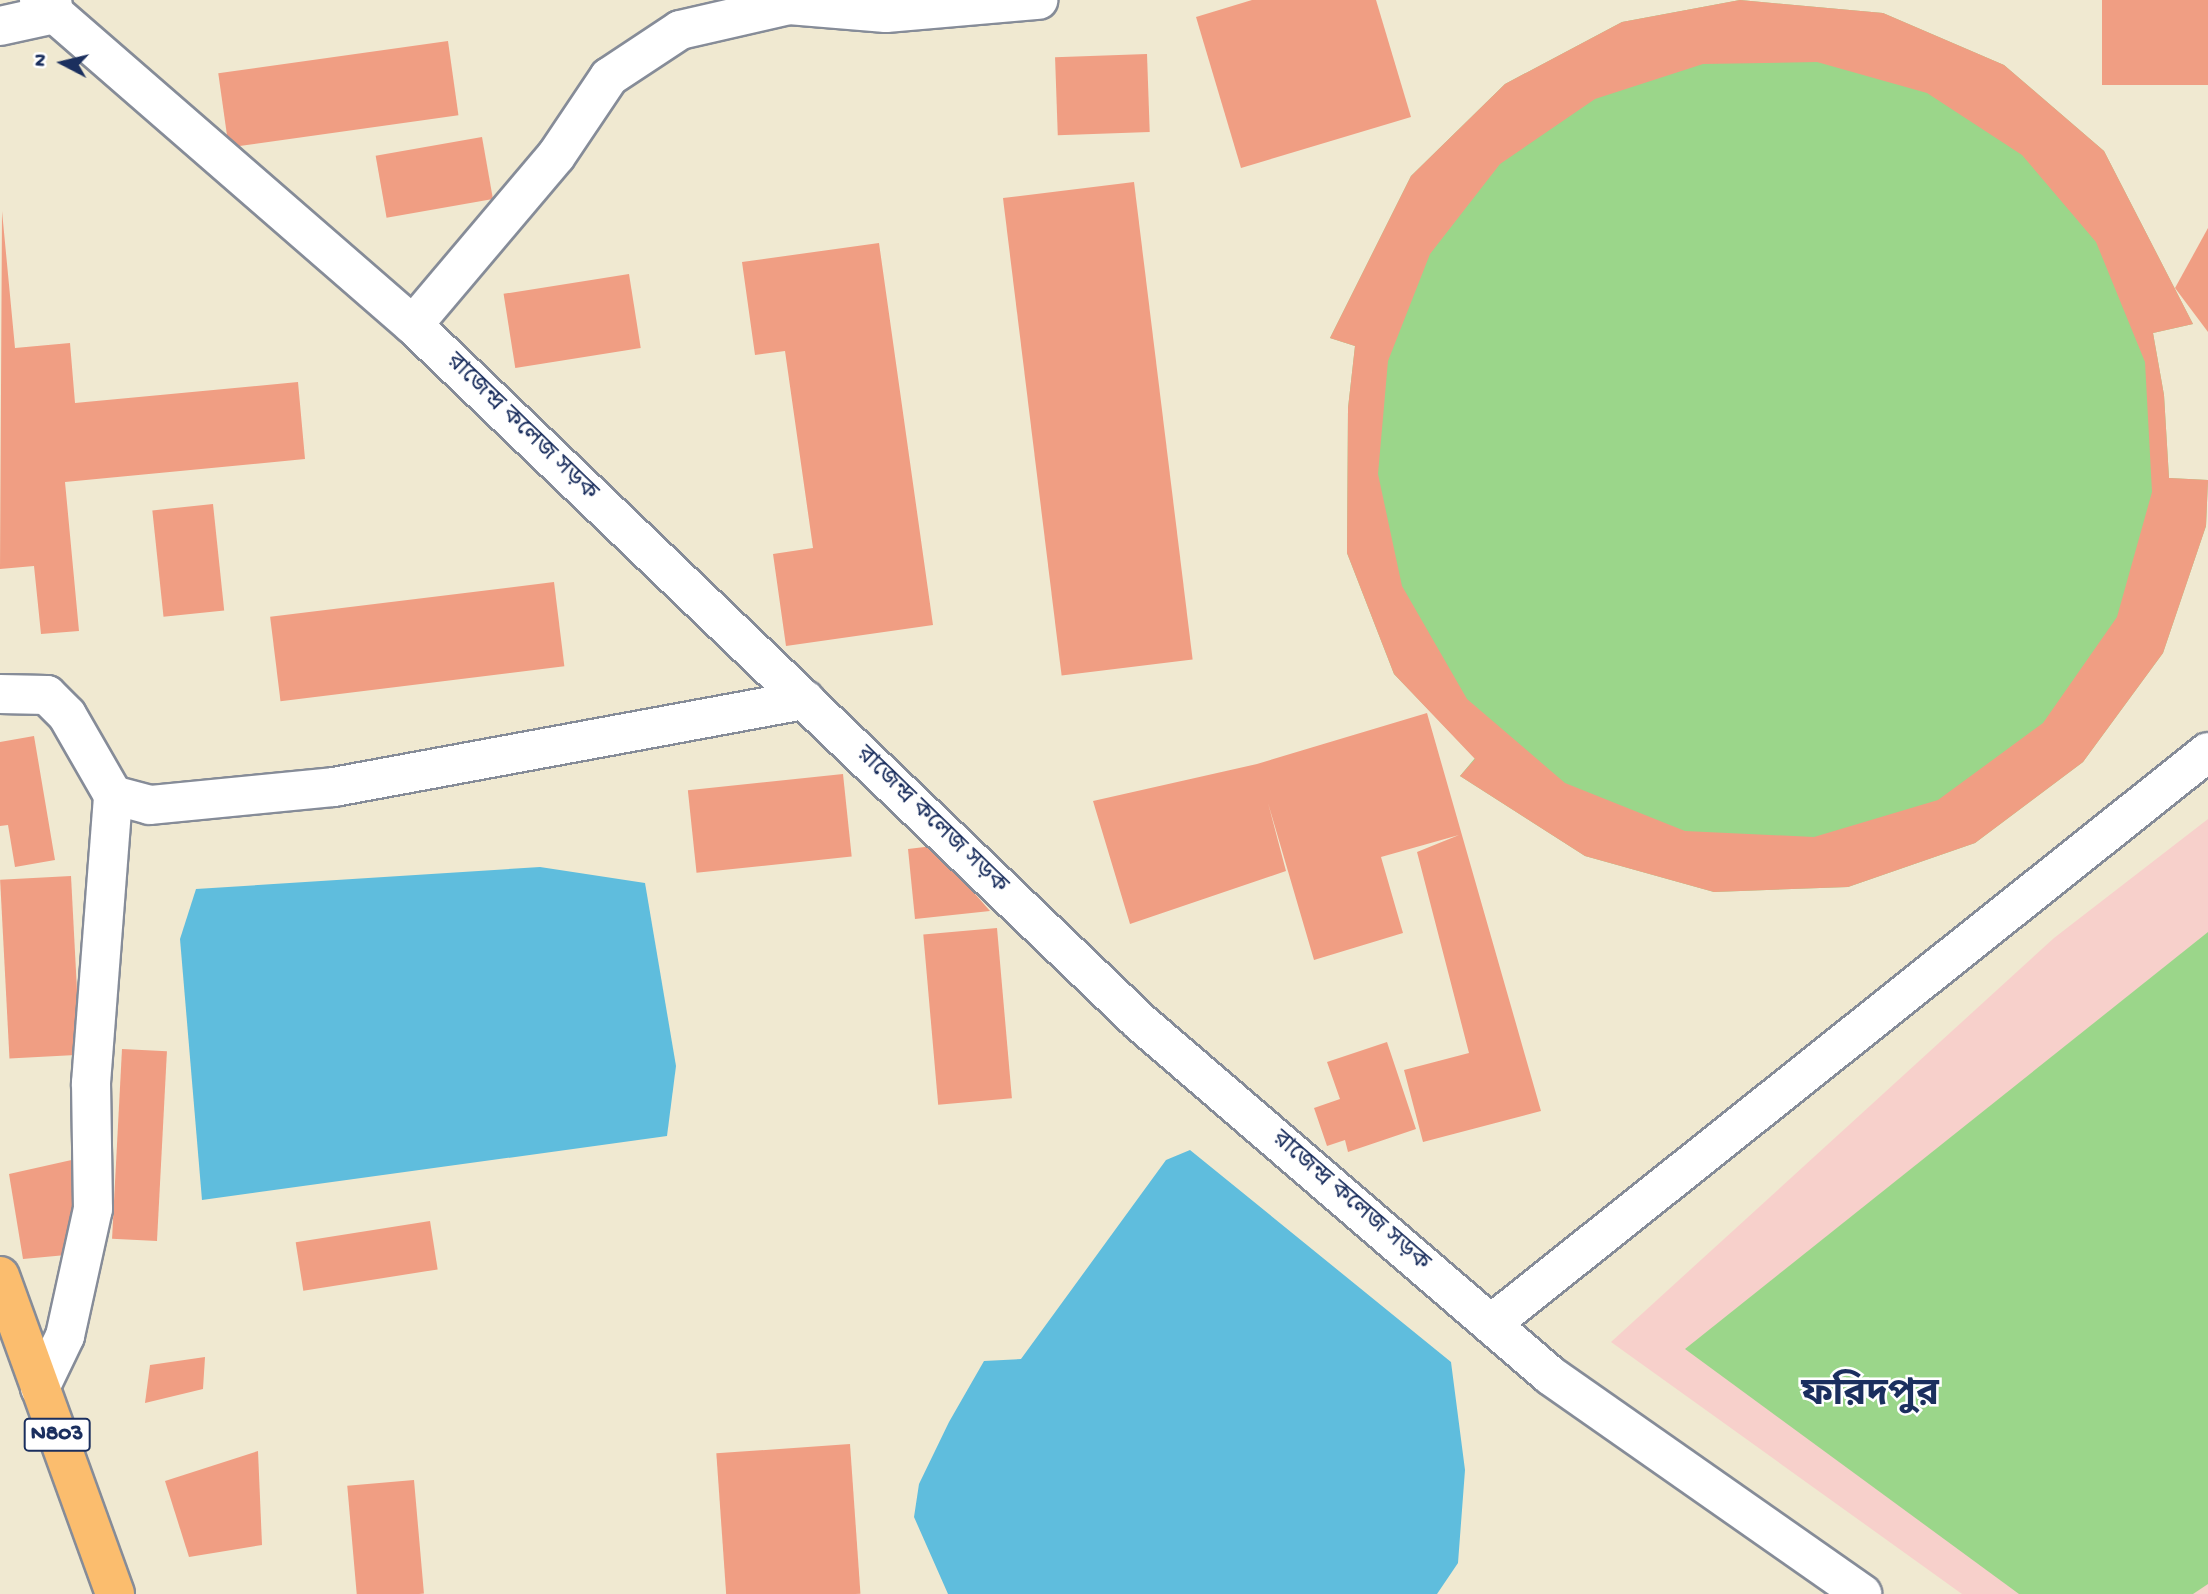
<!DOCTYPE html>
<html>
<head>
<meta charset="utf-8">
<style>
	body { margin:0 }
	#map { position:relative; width:2208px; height:1594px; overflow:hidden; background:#f0e9d1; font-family:"Gochi Hand","Noto Sans Bengali",sans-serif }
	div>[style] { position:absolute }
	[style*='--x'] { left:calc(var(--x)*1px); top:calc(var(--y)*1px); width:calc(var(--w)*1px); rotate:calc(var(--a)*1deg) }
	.built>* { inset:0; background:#f7d0cb }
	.green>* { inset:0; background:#9bd68a }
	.water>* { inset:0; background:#5fbddd }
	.building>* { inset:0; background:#f09e83; transform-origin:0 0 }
	.roads { filter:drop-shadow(2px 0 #868c98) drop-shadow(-2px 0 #868c98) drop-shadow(0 2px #868c98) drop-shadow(0 -2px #868c98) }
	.minor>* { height:38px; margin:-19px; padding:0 19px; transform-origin:19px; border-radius:19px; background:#fff }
	.highway>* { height:38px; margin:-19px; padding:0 19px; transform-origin:19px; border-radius:19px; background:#fbbd6e }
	span { translate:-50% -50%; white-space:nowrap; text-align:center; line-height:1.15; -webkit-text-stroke:5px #fff; paint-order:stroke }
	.shield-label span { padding:2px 5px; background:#fff; border:2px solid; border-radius:5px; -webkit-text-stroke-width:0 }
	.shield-label { font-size:23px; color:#1b2f5e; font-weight:700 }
	.street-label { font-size:24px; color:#1b2f5e }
	.town-label { font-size:38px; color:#1b2f5e; font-weight:700 }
	.north { position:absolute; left:28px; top:28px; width:70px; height:70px; -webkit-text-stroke:5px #fff; paint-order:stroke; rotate:277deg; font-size:19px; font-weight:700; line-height:28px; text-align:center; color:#1b2f5e }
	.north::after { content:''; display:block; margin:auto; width:24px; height:32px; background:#1b2f5e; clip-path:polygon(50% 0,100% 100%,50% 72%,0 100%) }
</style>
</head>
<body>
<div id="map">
	<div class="built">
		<i style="clip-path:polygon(2208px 819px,2208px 1594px,1962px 1594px,1611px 1342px,2054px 938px)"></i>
	</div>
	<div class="green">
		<i style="clip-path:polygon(1740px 0,1883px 13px,2004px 65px,2104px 151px,2193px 324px,2153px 333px,2164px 395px,2169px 478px,2208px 480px,2206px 526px,2163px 653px,2083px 762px,1975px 843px,1848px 887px,1714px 892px,1585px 856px,1460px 776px,1475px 758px,1394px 674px,1347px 553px,1348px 408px,1355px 346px,1330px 338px,1411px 176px,1505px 84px,1622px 22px)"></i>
		<i style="clip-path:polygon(2208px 932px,2208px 1584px,2193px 1594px,2019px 1594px,1685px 1349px)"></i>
	</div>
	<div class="water">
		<i style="clip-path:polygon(540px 867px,645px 883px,676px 1066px,667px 1136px,202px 1200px,180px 939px,196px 889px)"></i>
		<i style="clip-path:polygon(1190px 1150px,1451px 1362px,1465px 1470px,1458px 1563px,1437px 1594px,948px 1594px,914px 1517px,919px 1484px,949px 1422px,984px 1361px,1021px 1359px,1166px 1160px)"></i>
	</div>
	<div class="building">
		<i style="clip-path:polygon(1252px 0,1376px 0,1411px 117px,1241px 168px,1196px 17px)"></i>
		<i style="clip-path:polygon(evenodd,1740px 0,1883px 13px,2004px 65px,2104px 151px,2193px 324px,2153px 333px,2164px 395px,2169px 478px,2208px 480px,2206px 526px,2163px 653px,2083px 762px,1975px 843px,1848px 887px,1714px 892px,1585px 856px,1460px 776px,1475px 759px,1394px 674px,1347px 553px,1348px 408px,1355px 346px,1330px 338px,1411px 176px,1505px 84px,1622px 22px,1740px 0,1817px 62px,1927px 93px,2022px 155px,2096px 242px,2145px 362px,2152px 492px,2117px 617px,2043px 723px,1938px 800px,1814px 837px,1685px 831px,1565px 783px,1467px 699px,1402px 586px,1378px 474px,1388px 361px,1430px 254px,1500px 164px,1595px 99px,1703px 64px,1817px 62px)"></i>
		<i style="left:2102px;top:0;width:106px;height:85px"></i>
		<i style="left:448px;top:41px;width:75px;height:232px;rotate:82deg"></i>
		<i style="left:1147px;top:54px;width:78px;height:92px;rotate:88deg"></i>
		<i style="left:482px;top:137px;width:63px;height:108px;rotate:80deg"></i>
		<i style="left:1134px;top:182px;width:481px;height:132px;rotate:83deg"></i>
		<i style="clip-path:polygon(2px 211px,15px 348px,70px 343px,75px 403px,298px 382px,305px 459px,65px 482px,79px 631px,41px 634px,34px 566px,0 569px)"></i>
		<i style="clip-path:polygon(2208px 228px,2208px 332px,2175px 288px)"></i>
		<i style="clip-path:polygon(879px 243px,933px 625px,786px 646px,773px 554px,813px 548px,785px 351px,755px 355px,742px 262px)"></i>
		<i style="left:629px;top:274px;width:75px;height:127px;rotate:81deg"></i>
		<i style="left:213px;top:504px;width:107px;height:61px;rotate:84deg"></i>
		<i style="left:554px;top:582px;width:85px;height:286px;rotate:83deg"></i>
		<i style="clip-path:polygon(1427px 713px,1541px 1111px,1423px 1142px,1404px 1070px,1469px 1053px,1417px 852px,1459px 835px,1381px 857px,1403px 933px,1314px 960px,1268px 803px,1286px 871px,1130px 924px,1093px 801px,1257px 764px)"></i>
		<i style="clip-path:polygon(34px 736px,55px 860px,15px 867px,8px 825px,0 826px,0 742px)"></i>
		<i style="left:843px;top:774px;width:83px;height:156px;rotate:84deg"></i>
		<i style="clip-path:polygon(933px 846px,990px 911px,915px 919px,908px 849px)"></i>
		<i style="left:71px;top:876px;width:179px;height:71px;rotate:87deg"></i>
		<i style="left:997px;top:928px;width:171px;height:74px;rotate:85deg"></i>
		<i style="clip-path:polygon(1387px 1042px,1416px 1129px,1348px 1152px,1345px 1140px,1327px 1146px,1314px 1108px,1340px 1099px,1327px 1062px)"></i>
		<i style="left:122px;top:1049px;width:45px;height:190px;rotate:3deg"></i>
		<i style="clip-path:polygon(76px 1159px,77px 1254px,23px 1259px,9px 1174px)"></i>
		<i style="left:430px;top:1221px;width:49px;height:136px;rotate:81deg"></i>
		<i style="clip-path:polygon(205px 1357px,203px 1389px,145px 1403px,150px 1365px)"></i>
		<i style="left:850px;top:1444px;width:150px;height:134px;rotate:86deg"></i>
		<i style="clip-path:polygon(258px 1451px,262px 1545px,189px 1557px,165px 1481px)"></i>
		<i style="left:414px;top:1480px;width:114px;height:67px;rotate:85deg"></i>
	</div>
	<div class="roads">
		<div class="minor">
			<i style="--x:39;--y:0;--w:495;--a:41"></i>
			<i style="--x:413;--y:325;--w:1007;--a:43.79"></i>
			<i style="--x:1140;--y:1022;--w:542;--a:40.74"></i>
			<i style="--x:1551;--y:1376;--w:380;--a:35"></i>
			<i style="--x:0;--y:26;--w:55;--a:-12.5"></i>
			<i style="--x:54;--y:14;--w:14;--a:-98"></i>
			<i style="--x:413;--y:325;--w:221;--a:-49.8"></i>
			<i style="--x:556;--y:156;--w:95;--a:-56.1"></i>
			<i style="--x:609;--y:77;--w:85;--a:-33.5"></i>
			<i style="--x:680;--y:30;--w:112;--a:-12.9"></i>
			<i style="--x:789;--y:5;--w:97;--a:4.7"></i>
			<i style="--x:886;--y:13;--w:153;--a:-4.9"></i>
			<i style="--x:0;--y:694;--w:47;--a:1.2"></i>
			<i style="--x:47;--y:695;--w:28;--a:45"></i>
			<i style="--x:67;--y:715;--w:92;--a:60.1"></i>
			<i style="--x:113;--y:795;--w:38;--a:15"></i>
			<i style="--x:150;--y:805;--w:185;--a:-5.6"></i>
			<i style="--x:334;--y:787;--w:479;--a:-10.5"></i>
			<i style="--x:1491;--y:1324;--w:917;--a:-38.58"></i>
			<i style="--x:40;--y:1388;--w:58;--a:-64.3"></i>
			<i style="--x:65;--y:1336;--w:130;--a:-77.6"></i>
			<i style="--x:93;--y:1209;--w:126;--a:-90.9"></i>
			<i style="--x:91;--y:1083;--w:289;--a:-85.6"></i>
		</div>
		<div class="highway">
			<i style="--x:0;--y:1276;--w:338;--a:70.1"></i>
		</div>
	</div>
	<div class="shield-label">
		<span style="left:57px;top:1435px">N803</span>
	</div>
	<div class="street-label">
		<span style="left:521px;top:428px;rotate:44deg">রাজেন্দ্র কলেজ সড়ক</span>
		<span style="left:931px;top:821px;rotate:44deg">রাজেন্দ্র কলেজ সড়ক</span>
		<span style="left:1350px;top:1202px;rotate:41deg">রাজেন্দ্র কলেজ সড়ক</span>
	</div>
	<div class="town-label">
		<span style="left:1870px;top:1398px">ফরিদপুর</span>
	</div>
	<div class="north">N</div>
</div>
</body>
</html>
